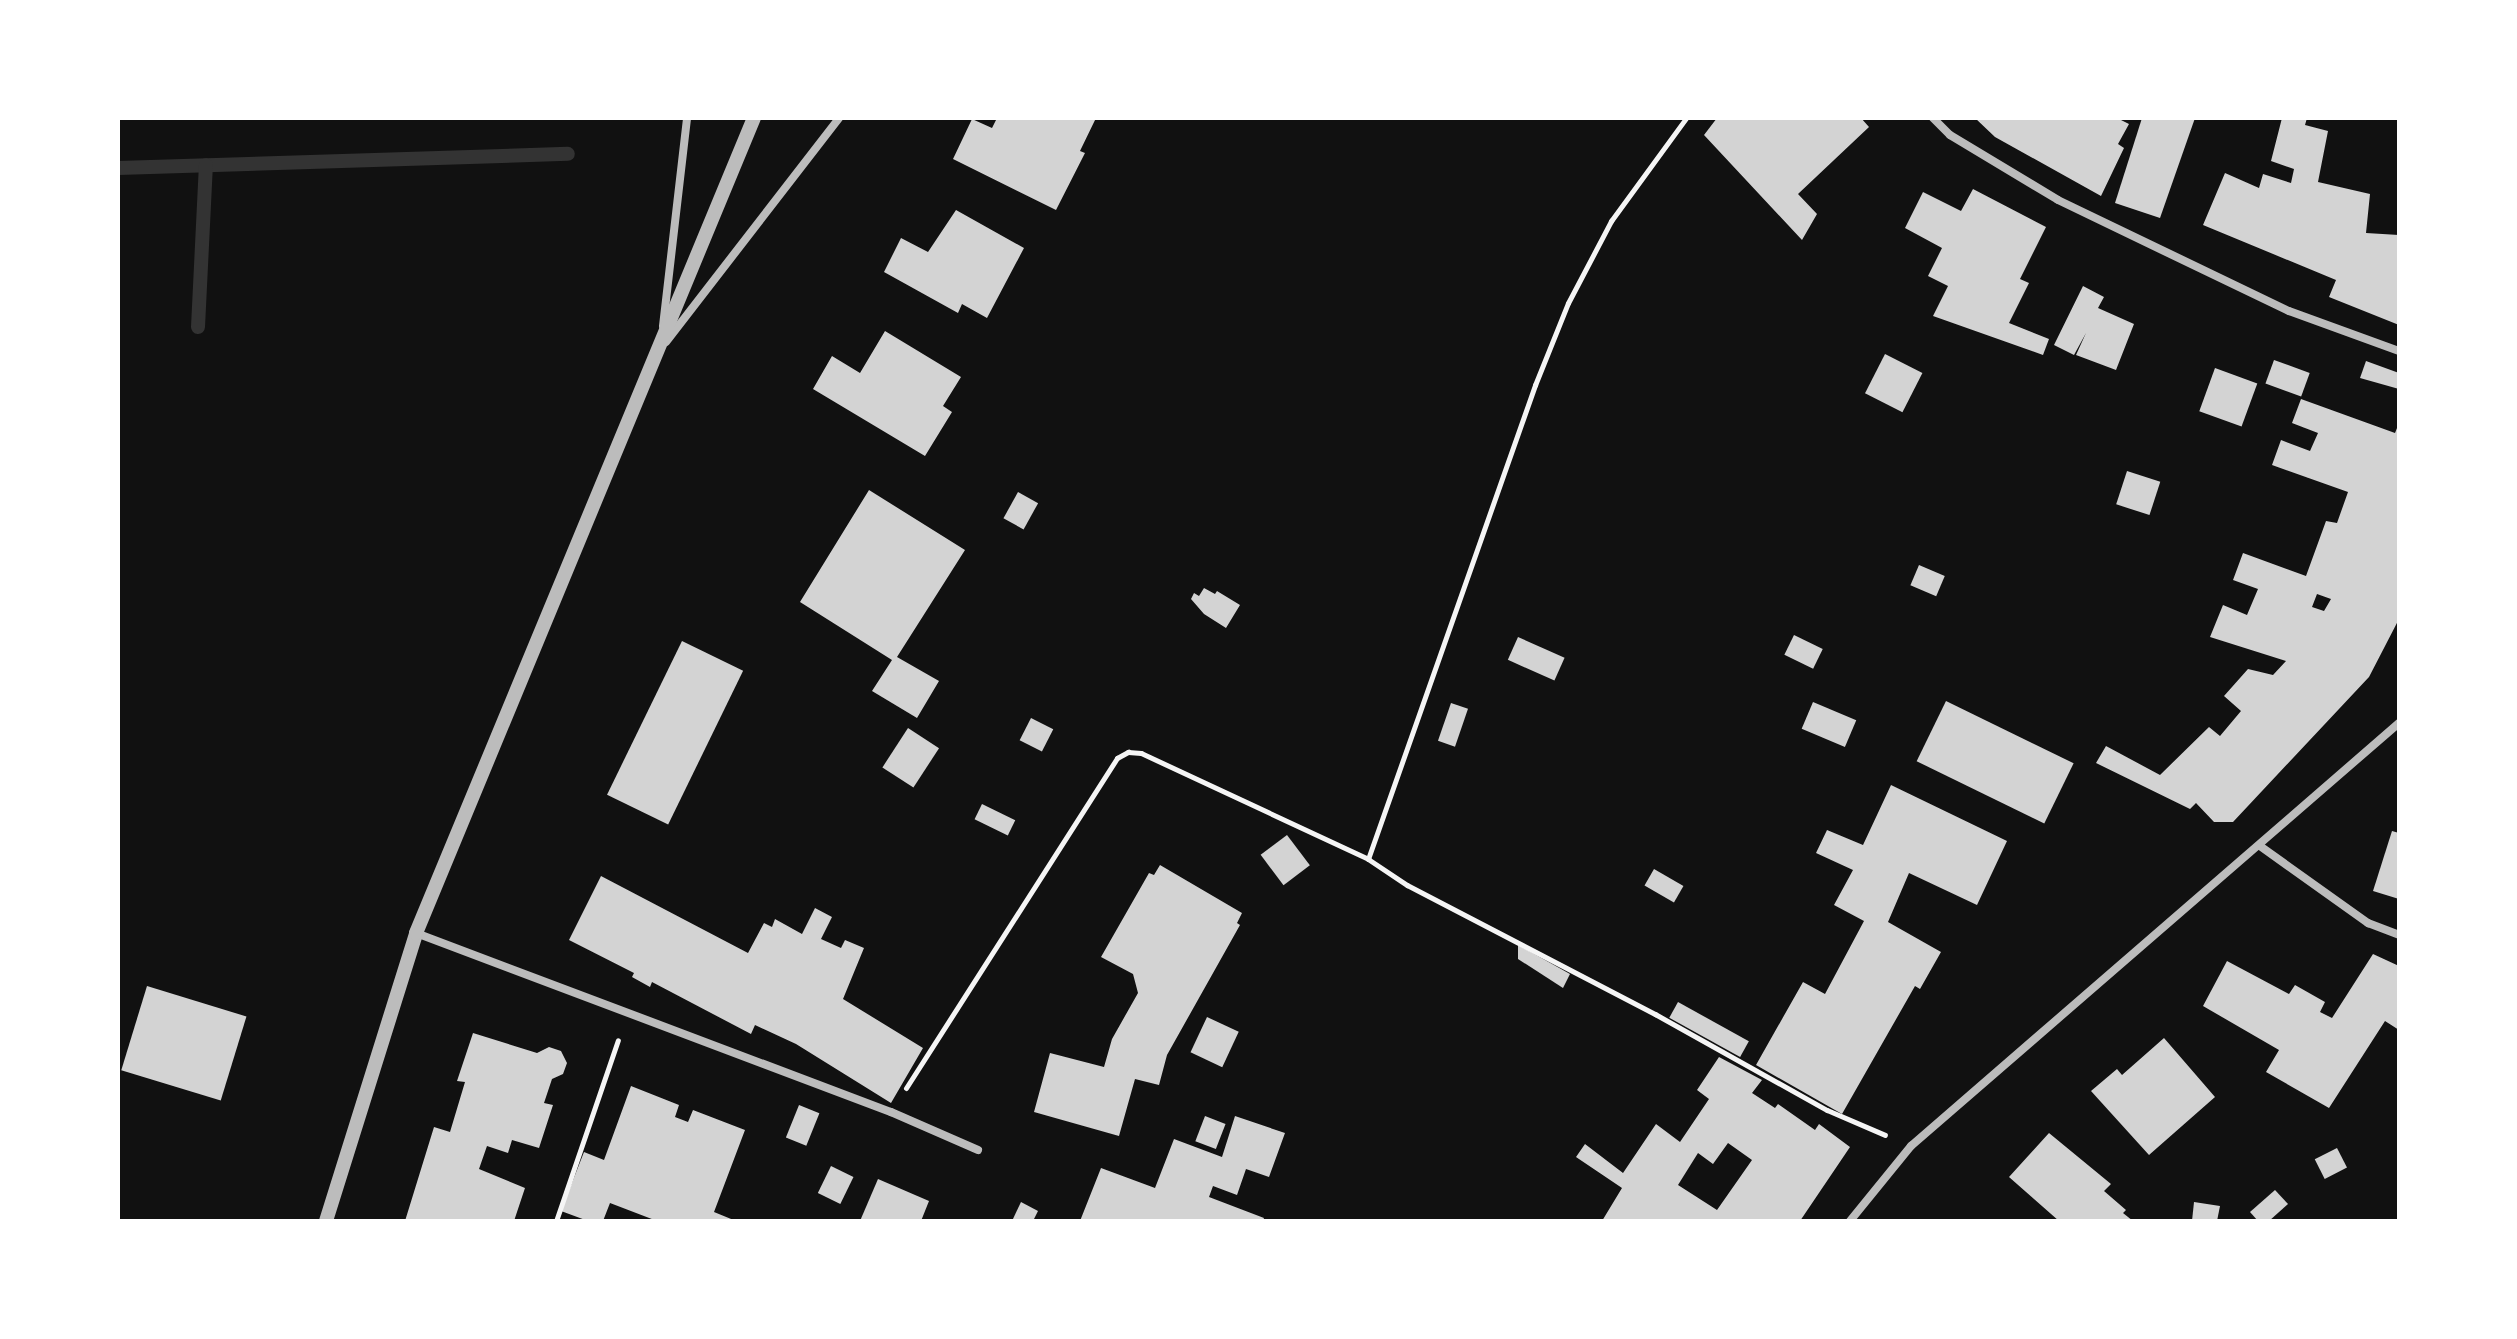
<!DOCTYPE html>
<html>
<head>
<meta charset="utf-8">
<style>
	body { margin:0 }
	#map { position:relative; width:2517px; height:1339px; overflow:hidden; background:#111; font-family:Manrope,sans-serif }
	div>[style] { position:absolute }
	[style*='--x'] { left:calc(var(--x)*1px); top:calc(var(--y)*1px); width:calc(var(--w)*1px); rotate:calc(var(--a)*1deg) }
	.stream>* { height:14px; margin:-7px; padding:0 7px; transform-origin:7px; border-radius:7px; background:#333 }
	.building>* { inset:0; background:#d3d3d3; transform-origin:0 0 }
	.path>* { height:5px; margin:-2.5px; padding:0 2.5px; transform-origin:2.5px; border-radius:2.5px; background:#f5f5f5 }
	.minor>* { height:8px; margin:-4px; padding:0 4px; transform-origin:4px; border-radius:4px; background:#bcbcbc }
	.tertiary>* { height:14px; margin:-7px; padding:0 7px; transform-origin:7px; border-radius:7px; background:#bcbcbc }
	span { translate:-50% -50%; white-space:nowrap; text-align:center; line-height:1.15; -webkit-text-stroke:8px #fff; paint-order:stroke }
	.frame { position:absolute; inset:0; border:120px solid #fff; pointer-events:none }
</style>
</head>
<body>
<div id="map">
	<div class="stream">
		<i style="--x:118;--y:168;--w:450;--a:-1.8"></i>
		<i style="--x:198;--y:327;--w:162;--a:-87.2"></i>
	</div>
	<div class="building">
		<i style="clip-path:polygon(997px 118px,1096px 118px,1080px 151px,1085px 153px,1056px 210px,953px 159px,972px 119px,992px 128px)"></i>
		<i style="clip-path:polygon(1717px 118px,1861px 118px,1869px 127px,1798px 194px,1817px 214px,1802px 240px,1704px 135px)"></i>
		<i style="clip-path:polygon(1975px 118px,2117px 118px,2129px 124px,2118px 144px,2124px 148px,2101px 196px,1995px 137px)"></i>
		<i style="clip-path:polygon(2142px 118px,2195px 118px,2160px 218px,2115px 203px)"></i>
		<i style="clip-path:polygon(2282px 118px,2307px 118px,2305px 125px,2328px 131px,2318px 182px,2370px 194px,2366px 233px,2399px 235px,2399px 325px,2329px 297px,2336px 280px,2203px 225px,2225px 173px,2259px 188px,2263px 174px,2291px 183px,2294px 169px,2271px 161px)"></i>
		<i style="clip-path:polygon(1973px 189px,2046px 227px,2020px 279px,2029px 283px,2009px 323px,2049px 339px,2043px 355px,1933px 316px,1948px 286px,1928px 276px,1942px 248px,1905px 228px,1923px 192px,1961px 211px)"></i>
		<i style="clip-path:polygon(956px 210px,1024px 248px,987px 318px,962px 304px,958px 313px,884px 272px,901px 238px,928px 252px)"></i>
		<i style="clip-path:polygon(2083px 286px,2104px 297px,2098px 308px,2134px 324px,2116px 370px,2076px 355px,2086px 333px,2074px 355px,2054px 345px)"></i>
		<i style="clip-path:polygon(885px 331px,961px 377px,943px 406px,952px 412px,925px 456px,813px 389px,832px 356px,860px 373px)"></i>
		<i style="left:1885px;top:354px;width:42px;height:44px;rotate:27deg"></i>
		<i style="left:2274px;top:360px;width:38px;height:25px;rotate:20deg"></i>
		<i style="clip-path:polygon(2366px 361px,2399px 373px,2399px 389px,2360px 378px)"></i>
		<i style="left:2215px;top:368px;width:45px;height:46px;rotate:20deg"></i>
		<i style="clip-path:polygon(evenodd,2301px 399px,2395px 433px,2399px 423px,2399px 619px,2369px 677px,2233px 822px,2214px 822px,2196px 803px,2190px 809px,2096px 763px,2106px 746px,2160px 775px,2209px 727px,2220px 736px,2241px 711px,2224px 696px,2248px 669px,2273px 675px,2286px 661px,2210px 637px,2223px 605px,2247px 615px,2258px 589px,2233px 580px,2243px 553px,2306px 576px,2326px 521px,2337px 523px,2348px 492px,2272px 465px,2281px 440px,2310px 451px,2318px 433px,2292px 423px,2301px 399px,2317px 594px,2331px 599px,2324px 611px,2312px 607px,2317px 594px)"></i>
		<i style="left:2127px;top:471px;width:35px;height:35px;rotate:18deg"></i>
		<i style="clip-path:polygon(869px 490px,965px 550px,897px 657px,939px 681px,917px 718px,872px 691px,892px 660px,800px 602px)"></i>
		<i style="left:1018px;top:492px;width:23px;height:30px;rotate:29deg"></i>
		<i style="left:1919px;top:565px;width:28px;height:22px;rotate:23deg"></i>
		<i style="clip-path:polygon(1204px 588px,1215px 594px,1217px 591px,1240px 605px,1226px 628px,1204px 614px,1191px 599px,1194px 593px,1199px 596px)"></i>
		<i style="left:1794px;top:635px;width:32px;height:22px;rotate:26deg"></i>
		<i style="left:1518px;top:637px;width:51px;height:25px;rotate:24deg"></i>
		<i style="left:682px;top:641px;width:68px;height:171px;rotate:26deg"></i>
		<i style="left:1946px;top:701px;width:142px;height:67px;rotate:26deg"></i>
		<i style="left:1813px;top:702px;width:47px;height:29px;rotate:23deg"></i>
		<i style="left:1451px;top:703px;width:18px;height:40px;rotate:19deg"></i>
		<i style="left:1031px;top:718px;width:25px;height:25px;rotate:27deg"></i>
		<i style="left:908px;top:728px;width:37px;height:47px;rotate:33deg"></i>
		<i style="clip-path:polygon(1891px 785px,2007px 841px,1977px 905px,1909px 873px,1888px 922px,1941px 952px,1920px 989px,1915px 986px,1842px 1114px,1756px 1065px,1803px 982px,1825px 994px,1864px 921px,1834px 905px,1853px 870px,1816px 853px,1827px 830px,1863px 845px)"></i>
		<i style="left:982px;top:804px;width:37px;height:17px;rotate:26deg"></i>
		<i style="clip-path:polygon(2392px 831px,2399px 833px,2399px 899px,2373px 891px)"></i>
		<i style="left:1287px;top:835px;width:38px;height:33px;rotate:53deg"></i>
		<i style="clip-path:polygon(1160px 865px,1242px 913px,1237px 923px,1240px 925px,1167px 1055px,1159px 1085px,1135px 1079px,1119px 1136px,1034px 1112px,1050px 1053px,1104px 1067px,1112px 1039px,1138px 993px,1133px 974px,1101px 957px,1149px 873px,1154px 875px)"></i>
		<i style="left:1654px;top:869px;width:34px;height:19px;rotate:30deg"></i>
		<i style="clip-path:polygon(601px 876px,748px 953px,764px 923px,772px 927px,775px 919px,802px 934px,815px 908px,832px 917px,821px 939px,841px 948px,845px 940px,864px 948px,843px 999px,923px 1048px,891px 1103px,796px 1044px,755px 1025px,751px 1034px,652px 982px,650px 987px,632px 977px,634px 973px,569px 940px)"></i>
		<i style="clip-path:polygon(1518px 945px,1570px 974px,1563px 988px,1518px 959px)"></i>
		<i style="clip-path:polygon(2373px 954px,2399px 966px,2399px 1030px,2385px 1021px,2329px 1108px,2266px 1072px,2279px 1050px,2203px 1006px,2227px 961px,2289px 994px,2295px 985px,2325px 1002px,2320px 1012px,2332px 1018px)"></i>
		<i style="left:147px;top:986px;width:104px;height:88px;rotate:17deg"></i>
		<i style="left:1678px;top:1002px;width:81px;height:18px;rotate:29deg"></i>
		<i style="left:1207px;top:1017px;width:35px;height:39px;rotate:25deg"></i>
		<i style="clip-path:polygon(473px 1033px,537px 1053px,549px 1047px,561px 1051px,567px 1063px,563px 1074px,552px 1079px,544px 1103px,553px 1105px,539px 1148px,512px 1140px,508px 1153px,487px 1146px,479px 1169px,525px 1188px,514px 1221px,405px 1221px,434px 1127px,450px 1132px,465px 1082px,457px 1081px)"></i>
		<i style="clip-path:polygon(2164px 1038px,2215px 1097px,2149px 1155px,2091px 1091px,2117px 1069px,2122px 1075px)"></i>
		<i style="clip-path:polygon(evenodd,1719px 1057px,1762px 1080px,1752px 1093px,1775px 1108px,1778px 1104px,1815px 1130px,1819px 1124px,1850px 1147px,1800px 1221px,1602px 1221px,1622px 1188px,1576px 1157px,1585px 1144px,1623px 1173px,1656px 1124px,1680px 1142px,1709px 1099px,1697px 1090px,1719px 1057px,1728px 1143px,1752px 1160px,1717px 1210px,1678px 1185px,1698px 1153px,1713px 1164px,1728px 1143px)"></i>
		<i style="clip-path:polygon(631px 1086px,679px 1105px,675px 1117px,688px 1122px,693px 1110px,745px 1130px,714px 1212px,736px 1221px,657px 1221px,610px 1203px,603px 1221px,588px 1221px,561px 1211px,584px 1152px,604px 1160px)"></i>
		<i style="left:799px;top:1105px;width:22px;height:35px;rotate:22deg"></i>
		<i style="left:1205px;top:1116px;width:22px;height:27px;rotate:21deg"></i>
		<i style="clip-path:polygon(1235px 1116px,1285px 1133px,1269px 1177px,1246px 1169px,1237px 1195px,1213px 1186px,1209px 1197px,1264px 1218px,1263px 1221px,1080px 1221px,1101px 1168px,1155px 1188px,1174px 1139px,1222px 1157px)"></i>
		<i style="clip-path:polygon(2049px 1133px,2111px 1184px,2104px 1191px,2126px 1210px,2123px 1213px,2133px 1221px,2059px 1221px,2009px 1177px)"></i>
		<i style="left:2337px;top:1148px;width:22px;height:25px;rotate:63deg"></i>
		<i style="left:831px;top:1166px;width:25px;height:30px;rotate:26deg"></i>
		<i style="clip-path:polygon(878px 1179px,929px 1201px,921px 1221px,860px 1221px)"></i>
		<i style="clip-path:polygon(2275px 1190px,2288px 1204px,2269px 1221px,2258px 1221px,2250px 1212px)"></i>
		<i style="clip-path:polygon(1021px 1202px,1038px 1211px,1033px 1221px,1012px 1221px)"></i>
		<i style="clip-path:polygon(2194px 1202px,2220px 1206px,2217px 1221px,2192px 1221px)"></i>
	</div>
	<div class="path">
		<i style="--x:1368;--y:859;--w:503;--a:-70.59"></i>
		<i style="--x:1535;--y:385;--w:88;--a:-68.1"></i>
		<i style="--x:1568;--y:303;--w:93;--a:-62.3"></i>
		<i style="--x:1611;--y:221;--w:127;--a:-53.9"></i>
		<i style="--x:906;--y:1088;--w:392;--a:-57.4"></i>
		<i style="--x:1117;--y:758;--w:13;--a:-29"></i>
		<i style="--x:1128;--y:752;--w:13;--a:4"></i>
		<i style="--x:1141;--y:753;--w:251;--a:25"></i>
		<i style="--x:1368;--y:859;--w:47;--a:33.7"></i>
		<i style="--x:1407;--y:885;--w:280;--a:27.5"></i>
		<i style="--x:1655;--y:1014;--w:197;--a:29.2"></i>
		<i style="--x:1827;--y:1110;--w:63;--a:23.3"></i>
		<i style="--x:556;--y:1221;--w:191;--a:-71.1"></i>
	</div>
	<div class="minor">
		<i style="--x:1933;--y:118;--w:24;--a:45"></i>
		<i style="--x:1950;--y:135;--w:126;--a:31"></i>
		<i style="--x:2058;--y:200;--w:256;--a:25.7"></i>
		<i style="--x:2289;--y:311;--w:117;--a:20"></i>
		<i style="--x:663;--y:326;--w:209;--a:-83.4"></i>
		<i style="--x:666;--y:342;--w:283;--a:-52.3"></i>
		<i style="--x:2260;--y:846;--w:133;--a:35.5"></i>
		<i style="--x:2368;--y:923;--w:33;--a:21"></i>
		<i style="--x:416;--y:933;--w:508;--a:20.65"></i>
		<i style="--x:891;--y:1112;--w:95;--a:23.6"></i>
		<i style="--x:1850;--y:1221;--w:97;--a:-50.9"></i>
		<i style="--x:1911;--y:1146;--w:646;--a:-40.92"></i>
	</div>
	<div class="tertiary">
		<i style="--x:326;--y:1221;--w:302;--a:-72.6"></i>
		<i style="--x:416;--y:933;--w:882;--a:-67.48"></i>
	</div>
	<div class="frame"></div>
</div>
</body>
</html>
